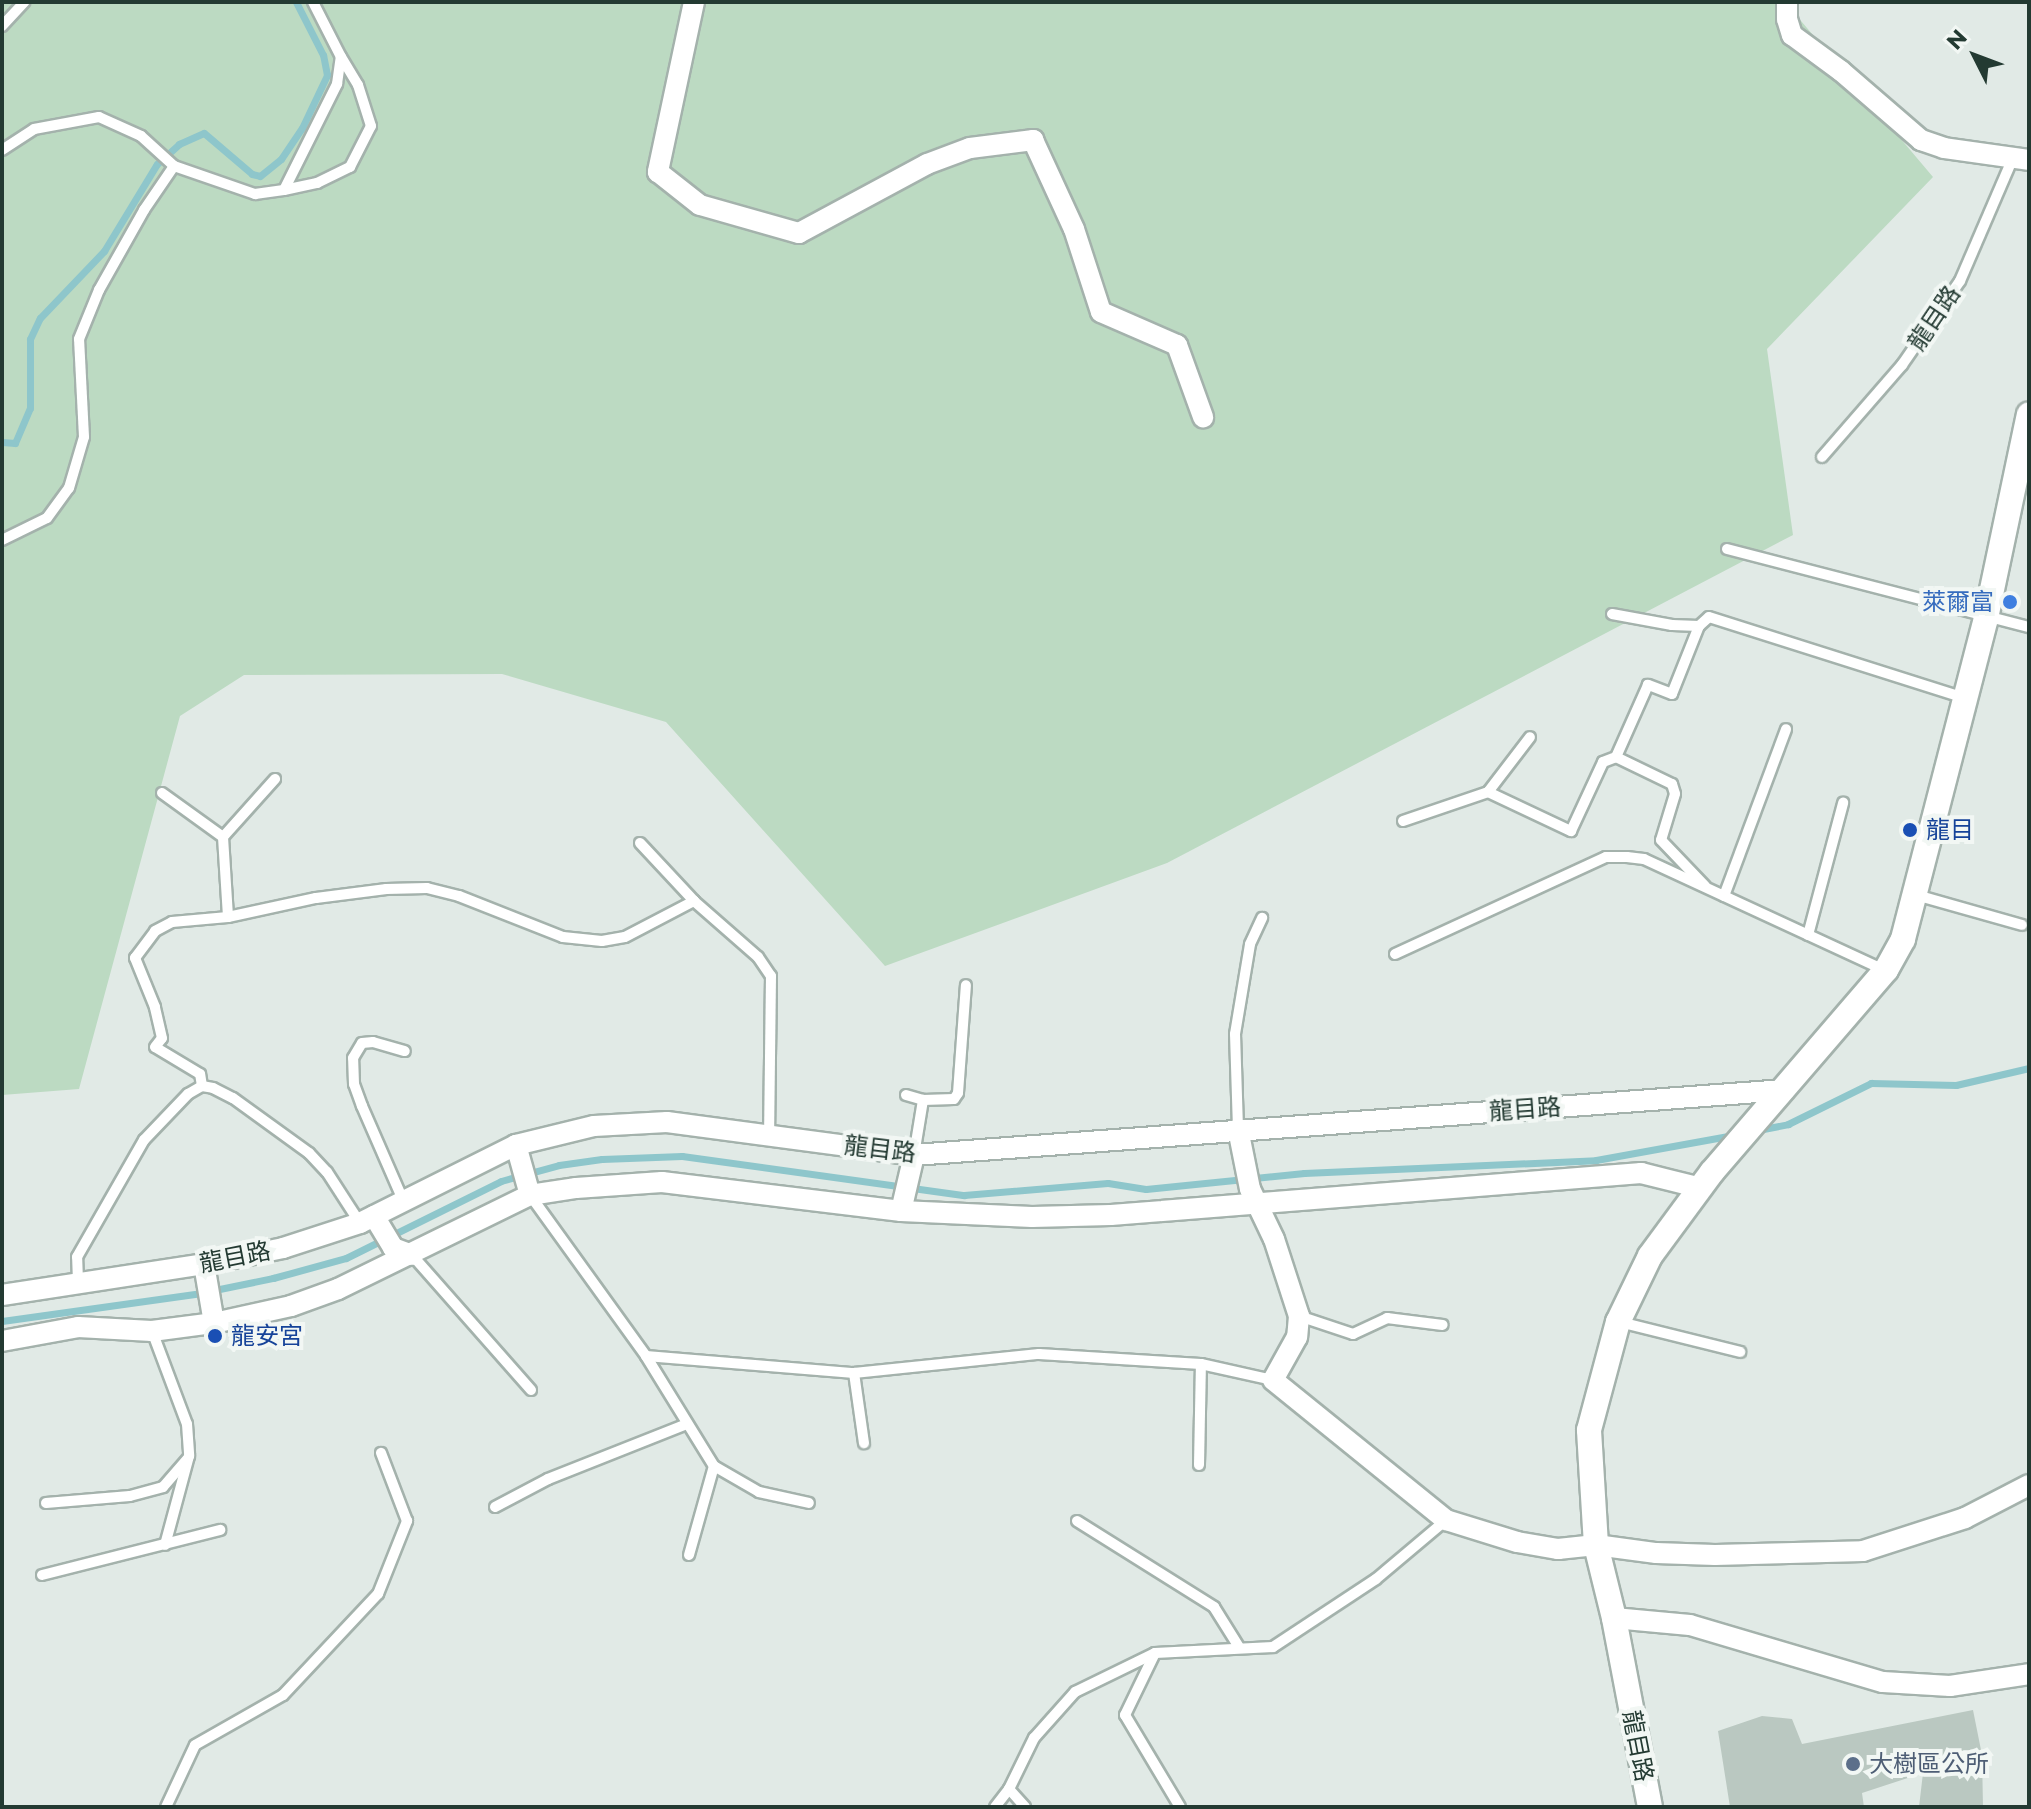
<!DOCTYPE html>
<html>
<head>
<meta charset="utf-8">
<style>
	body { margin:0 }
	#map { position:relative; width:2031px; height:1809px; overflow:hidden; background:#e1eae6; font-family:Montserrat,"Noto Sans TC",sans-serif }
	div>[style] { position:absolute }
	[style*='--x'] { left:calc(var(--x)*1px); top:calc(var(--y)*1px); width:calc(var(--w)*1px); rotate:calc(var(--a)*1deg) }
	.green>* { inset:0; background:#bcdac2 }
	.stream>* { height:7px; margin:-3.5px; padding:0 3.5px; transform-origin:3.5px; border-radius:3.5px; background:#8ec6cb }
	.building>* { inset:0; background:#bac8c1 }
	.roads { filter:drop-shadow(2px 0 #a4b2ac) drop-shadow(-2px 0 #a4b2ac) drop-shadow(0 2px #a4b2ac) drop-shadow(0 -2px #a4b2ac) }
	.service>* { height:10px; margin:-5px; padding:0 5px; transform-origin:5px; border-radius:5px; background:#fff }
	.minor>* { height:20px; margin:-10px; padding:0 10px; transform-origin:10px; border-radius:10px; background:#fff }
	.tertiary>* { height:24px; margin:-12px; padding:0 12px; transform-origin:12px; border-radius:12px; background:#fff }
	.dots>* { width:22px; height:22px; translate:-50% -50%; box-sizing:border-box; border:4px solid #f2f7f4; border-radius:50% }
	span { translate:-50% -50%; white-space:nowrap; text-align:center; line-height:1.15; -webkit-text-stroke:8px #f2f7f4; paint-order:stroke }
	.street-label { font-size:24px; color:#233a32 }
	.shop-label { font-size:24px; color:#366cbe }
	.right { translate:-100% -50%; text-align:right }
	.transit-label { font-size:24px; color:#164399 }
	.left { translate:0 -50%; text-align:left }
	.service-label { font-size:24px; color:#4e5e75 }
	.frame { position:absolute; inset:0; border:4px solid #233a32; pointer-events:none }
	.north { position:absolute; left:1935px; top:16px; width:80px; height:80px; -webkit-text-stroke:6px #f2f7f4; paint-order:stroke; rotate:312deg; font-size:22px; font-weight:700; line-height:32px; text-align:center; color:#233a32 }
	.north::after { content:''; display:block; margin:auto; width:28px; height:36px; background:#233a32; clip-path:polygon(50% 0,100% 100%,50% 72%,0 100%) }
</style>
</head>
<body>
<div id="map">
	<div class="green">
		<i style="clip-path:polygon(2px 2px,1785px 2px,1933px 177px,1767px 349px,1793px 535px,1167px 863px,885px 966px,666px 722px,502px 674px,244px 675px,180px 716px,79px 1089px,2px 1095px)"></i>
	</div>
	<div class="stream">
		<i style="--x:2;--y:442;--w:13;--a:4"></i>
		<i style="--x:15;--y:443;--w:38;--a:-67"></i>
		<i style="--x:30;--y:408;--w:69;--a:-90"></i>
		<i style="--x:30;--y:339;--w:23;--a:-65"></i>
		<i style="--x:40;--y:318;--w:93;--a:-46.3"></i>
		<i style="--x:104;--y:251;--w:102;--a:-58.7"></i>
		<i style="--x:157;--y:164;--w:30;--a:-42"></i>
		<i style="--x:179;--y:144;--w:27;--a:-24"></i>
		<i style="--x:204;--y:133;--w:63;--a:40.5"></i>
		<i style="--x:252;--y:174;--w:8;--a:14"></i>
		<i style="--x:260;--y:176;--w:27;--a:-39"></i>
		<i style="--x:281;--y:159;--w:37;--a:-56"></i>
		<i style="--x:302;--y:128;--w:59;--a:-64.7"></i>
		<i style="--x:327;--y:75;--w:20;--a:-101"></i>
		<i style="--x:323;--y:55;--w:59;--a:-117"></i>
		<i style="--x:1758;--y:1130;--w:31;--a:-11"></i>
		<i style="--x:1788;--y:1124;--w:93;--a:-26.3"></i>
		<i style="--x:1871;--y:1083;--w:85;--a:1.3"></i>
		<i style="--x:1956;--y:1085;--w:75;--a:-13.1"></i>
		<i style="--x:2;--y:1321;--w:200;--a:-8"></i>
		<i style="--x:200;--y:1293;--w:75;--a:-11.6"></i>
		<i style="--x:273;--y:1278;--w:76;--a:-15.3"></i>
		<i style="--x:346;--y:1258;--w:173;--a:-26.4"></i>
		<i style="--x:501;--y:1181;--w:60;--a:-15.4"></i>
		<i style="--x:559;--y:1165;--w:43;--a:-7.9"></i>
		<i style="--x:602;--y:1159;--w:80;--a:-2.1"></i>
		<i style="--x:682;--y:1156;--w:285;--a:7.9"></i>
		<i style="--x:964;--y:1195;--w:144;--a:-4.8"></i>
		<i style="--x:1108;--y:1183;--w:38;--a:9"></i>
		<i style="--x:1146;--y:1189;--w:159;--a:-5.8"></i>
		<i style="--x:1304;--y:1173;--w:292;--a:-2.5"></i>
		<i style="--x:1596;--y:1160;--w:140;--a:-10.3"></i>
	</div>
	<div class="building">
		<i style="clip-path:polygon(1973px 1710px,1982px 1755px,1983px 1807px,1919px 1807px,1923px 1773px,1862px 1793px,1864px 1807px,1730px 1807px,1718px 1731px,1762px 1716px,1792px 1719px,1802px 1744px)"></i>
	</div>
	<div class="roads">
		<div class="service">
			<i style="--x:2;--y:26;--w:33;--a:-47"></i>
			<i style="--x:2;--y:150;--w:38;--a:-33"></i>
			<i style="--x:34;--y:129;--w:66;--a:-10.5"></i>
			<i style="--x:99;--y:117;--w:46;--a:24.3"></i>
			<i style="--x:141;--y:136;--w:45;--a:42.3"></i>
			<i style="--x:174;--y:166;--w:86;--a:19.1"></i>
			<i style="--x:255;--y:194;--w:29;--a:-8"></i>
			<i style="--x:284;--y:190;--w:119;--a:-63.4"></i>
			<i style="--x:337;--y:84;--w:27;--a:-82"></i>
			<i style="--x:341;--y:57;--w:62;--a:-117"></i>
			<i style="--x:284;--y:190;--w:34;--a:-12"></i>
			<i style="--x:317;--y:183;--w:37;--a:-26"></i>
			<i style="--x:350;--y:167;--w:46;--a:-62.9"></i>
			<i style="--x:371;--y:126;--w:43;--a:-107.6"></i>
			<i style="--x:358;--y:85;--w:33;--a:-121"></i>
			<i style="--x:1822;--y:457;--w:122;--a:-49"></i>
			<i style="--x:1902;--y:365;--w:102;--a:-55.4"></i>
			<i style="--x:1960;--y:281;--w:134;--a:-66.7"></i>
			<i style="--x:2;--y:540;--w:50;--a:-26.1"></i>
			<i style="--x:47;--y:518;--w:37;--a:-54"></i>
			<i style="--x:69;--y:488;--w:53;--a:-73.6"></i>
			<i style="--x:84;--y:437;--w:98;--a:-92.9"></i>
			<i style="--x:79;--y:339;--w:53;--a:-67.8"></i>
			<i style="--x:99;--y:290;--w:92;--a:-60.6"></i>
			<i style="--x:144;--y:210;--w:53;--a:-55.7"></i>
			<i style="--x:1727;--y:549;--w:312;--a:14.5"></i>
			<i style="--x:1612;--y:614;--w:61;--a:10.4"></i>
			<i style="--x:1672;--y:625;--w:27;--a:2"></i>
			<i style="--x:1699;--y:626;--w:13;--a:-42"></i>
			<i style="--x:1709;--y:617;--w:269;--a:17.6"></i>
			<i style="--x:1699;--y:626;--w:73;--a:111.7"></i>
			<i style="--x:1672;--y:694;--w:26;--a:-159"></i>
			<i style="--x:1648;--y:685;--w:79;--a:114"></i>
			<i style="--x:1616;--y:757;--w:62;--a:25.7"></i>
			<i style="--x:1672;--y:784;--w:10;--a:73"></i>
			<i style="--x:1675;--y:794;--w:48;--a:106.9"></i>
			<i style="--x:1661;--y:840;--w:64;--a:46.3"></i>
			<i style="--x:1488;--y:792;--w:69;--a:-52.6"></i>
			<i style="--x:162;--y:793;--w:75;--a:35.8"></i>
			<i style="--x:223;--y:837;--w:78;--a:-48.1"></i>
			<i style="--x:1403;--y:821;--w:90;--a:-18.8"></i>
			<i style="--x:1488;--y:792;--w:92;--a:25.2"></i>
			<i style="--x:1571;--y:831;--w:76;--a:-65.1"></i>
			<i style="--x:1603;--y:762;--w:14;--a:-21"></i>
			<i style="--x:223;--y:837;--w:80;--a:86.4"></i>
			<i style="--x:640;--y:843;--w:79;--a:47"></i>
			<i style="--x:694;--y:901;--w:85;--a:41.2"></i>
			<i style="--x:758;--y:957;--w:23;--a:56"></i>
			<i style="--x:771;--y:976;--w:157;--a:90.7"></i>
			<i style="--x:1916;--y:895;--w:110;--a:15.8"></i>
			<i style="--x:1724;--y:896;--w:178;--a:-69.6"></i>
			<i style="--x:1808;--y:935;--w:137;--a:-75.1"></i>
			<i style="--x:1395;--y:954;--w:232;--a:-24.7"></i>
			<i style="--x:1606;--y:857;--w:21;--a:0"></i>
			<i style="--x:1627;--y:857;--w:17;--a:7"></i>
			<i style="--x:1644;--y:859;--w:264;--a:24.8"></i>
			<i style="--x:202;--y:1086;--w:12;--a:-99"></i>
			<i style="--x:200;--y:1074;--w:52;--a:-149"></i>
			<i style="--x:155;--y:1047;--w:11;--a:-52"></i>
			<i style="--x:162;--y:1038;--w:32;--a:-103"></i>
			<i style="--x:155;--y:1007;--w:53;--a:-112.2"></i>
			<i style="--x:135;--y:958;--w:34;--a:-53"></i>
			<i style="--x:155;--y:931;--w:19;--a:-28"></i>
			<i style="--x:172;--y:922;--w:56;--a:-5.1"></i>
			<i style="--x:228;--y:917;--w:90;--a:-12.2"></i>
			<i style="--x:316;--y:898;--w:71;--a:-7.3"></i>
			<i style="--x:386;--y:889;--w:41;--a:-1.4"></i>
			<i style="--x:427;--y:888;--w:33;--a:14"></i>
			<i style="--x:459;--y:896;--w:112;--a:21.5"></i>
			<i style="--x:563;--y:937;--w:39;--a:6"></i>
			<i style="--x:602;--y:941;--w:23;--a:-10"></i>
			<i style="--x:625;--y:937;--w:78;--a:-27.6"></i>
			<i style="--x:906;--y:1095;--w:18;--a:16"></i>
			<i style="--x:923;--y:1100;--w:31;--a:-2"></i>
			<i style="--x:954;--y:1099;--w:7;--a:-56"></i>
			<i style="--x:958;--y:1093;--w:108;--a:-85.8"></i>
			<i style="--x:1238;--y:1129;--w:95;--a:-91.8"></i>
			<i style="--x:1235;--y:1034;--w:91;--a:-80.5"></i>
			<i style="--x:1250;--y:944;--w:29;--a:-65"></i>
			<i style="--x:914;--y:1155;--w:56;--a:-80.7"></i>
			<i style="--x:530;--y:1195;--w:198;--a:54.2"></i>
			<i style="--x:646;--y:1356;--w:129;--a:58.3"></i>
			<i style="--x:714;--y:1466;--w:52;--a:30"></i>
			<i style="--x:759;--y:1492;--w:51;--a:12.4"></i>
			<i style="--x:403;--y:1200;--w:103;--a:-113.6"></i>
			<i style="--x:362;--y:1106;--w:23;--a:-110"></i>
			<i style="--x:354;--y:1084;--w:26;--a:-92"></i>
			<i style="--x:353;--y:1058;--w:17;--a:-59"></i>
			<i style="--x:362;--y:1043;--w:11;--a:-5"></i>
			<i style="--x:373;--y:1042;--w:33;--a:16"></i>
			<i style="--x:412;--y:1255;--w:180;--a:48.6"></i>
			<i style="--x:78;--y:1282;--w:25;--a:-92"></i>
			<i style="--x:77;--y:1257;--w:135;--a:-60.2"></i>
			<i style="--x:144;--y:1140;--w:64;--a:-46.3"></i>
			<i style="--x:188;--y:1094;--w:16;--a:-30"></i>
			<i style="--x:202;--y:1086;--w:11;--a:10"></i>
			<i style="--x:213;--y:1088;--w:22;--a:27"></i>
			<i style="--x:233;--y:1098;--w:94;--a:35.9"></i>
			<i style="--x:309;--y:1153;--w:26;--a:47"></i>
			<i style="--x:327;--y:1172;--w:61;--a:57.1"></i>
			<i style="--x:1299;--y:1316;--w:57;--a:18.4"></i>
			<i style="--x:1353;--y:1334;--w:38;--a:-25"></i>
			<i style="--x:1387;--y:1318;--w:56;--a:7.1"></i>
			<i style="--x:1620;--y:1322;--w:124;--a:14"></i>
			<i style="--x:152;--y:1331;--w:99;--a:69.4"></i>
			<i style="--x:187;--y:1424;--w:32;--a:86"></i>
			<i style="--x:189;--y:1456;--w:92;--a:105.1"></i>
			<i style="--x:646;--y:1356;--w:209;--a:4.7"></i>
			<i style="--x:854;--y:1373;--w:186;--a:-5.9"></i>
			<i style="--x:1039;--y:1354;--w:162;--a:3.5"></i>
			<i style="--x:1201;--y:1364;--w:74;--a:12.5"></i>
			<i style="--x:854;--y:1373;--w:71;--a:81.9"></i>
			<i style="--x:1199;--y:1465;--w:101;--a:-88.9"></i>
			<i style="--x:46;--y:1503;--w:84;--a:-4.8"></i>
			<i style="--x:130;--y:1496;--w:34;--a:-15"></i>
			<i style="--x:163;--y:1487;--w:38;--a:-49"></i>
			<i style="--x:495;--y:1507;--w:60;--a:-27.8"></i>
			<i style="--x:548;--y:1479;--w:149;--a:-21.6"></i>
			<i style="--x:1077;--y:1521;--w:162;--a:32.1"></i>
			<i style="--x:1214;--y:1607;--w:47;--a:58"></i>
			<i style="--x:689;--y:1555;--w:92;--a:-74.3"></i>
			<i style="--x:42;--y:1575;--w:184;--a:-14.2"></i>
			<i style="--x:1155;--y:1653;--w:69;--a:115.8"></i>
			<i style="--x:1125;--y:1715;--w:107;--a:59.1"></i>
			<i style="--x:1009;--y:1789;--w:24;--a:48"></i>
			<i style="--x:166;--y:1807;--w:68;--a:-64.9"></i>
			<i style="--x:195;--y:1745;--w:101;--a:-29.6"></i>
			<i style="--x:283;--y:1695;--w:139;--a:-46.8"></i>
			<i style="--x:378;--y:1594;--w:79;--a:-68.3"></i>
			<i style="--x:407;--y:1521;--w:73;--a:-110.9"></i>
			<i style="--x:995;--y:1807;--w:23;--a:-52"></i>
			<i style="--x:1009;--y:1789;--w:57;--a:-63.9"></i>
			<i style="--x:1034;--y:1738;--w:62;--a:-48.3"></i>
			<i style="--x:1075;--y:1692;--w:89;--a:-26"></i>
			<i style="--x:1155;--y:1653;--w:118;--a:-2.9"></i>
			<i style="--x:1273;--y:1647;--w:123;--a:-33.4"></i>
			<i style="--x:1376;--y:1579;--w:92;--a:-40.1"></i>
		</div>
		<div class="minor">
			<i style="--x:694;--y:2;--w:174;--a:102"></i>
			<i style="--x:658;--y:172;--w:53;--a:38.2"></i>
			<i style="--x:700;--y:205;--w:103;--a:15.8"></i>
			<i style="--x:799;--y:233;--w:145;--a:-28.3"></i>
			<i style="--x:927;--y:164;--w:46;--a:-20.4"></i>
			<i style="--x:970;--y:148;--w:64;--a:-7.2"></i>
			<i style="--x:1033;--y:140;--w:98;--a:65.3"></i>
			<i style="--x:1074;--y:229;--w:87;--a:72"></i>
			<i style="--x:1101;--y:312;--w:83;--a:23.5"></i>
			<i style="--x:1177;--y:345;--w:77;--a:70.1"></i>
			<i style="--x:1787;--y:2;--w:17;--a:90"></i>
			<i style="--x:1787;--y:19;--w:17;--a:73"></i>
			<i style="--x:1792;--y:35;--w:61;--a:36.3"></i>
			<i style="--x:1841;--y:71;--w:106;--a:40.8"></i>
			<i style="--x:1921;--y:140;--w:24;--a:19"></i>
			<i style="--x:1944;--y:148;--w:86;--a:8"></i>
			<i style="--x:1238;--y:1129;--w:61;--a:78.7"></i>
			<i style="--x:1250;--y:1189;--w:55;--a:64.4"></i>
			<i style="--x:1274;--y:1239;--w:81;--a:72"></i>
			<i style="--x:1299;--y:1316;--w:21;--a:95"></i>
			<i style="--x:1297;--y:1337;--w:49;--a:119.2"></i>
			<i style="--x:1273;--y:1380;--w:223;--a:39"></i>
			<i style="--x:1446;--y:1520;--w:74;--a:17.2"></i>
			<i style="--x:1517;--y:1542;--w:42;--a:9.7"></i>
			<i style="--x:1558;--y:1549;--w:38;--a:-6"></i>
			<i style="--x:1596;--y:1545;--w:61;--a:7.6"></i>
			<i style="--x:1656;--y:1553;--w:59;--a:1.9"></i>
			<i style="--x:1715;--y:1555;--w:148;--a:-1.5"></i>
			<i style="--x:1863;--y:1551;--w:107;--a:-17.9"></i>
			<i style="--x:1965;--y:1518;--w:72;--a:-27.3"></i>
			<i style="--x:516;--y:1145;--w:52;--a:74.4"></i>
			<i style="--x:901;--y:1211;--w:57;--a:-76.9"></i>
			<i style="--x:374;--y:1216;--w:37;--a:59"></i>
			<i style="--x:393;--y:1248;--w:20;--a:20"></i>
			<i style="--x:204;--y:1264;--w:60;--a:80.4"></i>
			<i style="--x:2;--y:1295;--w:204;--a:-8.7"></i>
			<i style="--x:204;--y:1264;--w:81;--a:-11.4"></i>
			<i style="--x:283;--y:1248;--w:81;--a:-18"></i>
			<i style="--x:360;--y:1223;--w:174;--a:-26.6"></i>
			<i style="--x:516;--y:1145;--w:80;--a:-13.7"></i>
			<i style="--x:594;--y:1126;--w:73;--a:-3.1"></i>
			<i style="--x:667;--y:1122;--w:249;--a:7.6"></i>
			<i style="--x:914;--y:1155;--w:873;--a:-4.27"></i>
			<i style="--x:2;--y:1341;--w:77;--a:-10.4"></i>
			<i style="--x:78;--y:1327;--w:74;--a:3.1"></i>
			<i style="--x:152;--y:1331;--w:63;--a:-7.4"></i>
			<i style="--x:214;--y:1323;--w:79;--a:-12.4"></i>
			<i style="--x:291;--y:1306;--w:50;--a:-19.9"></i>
			<i style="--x:338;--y:1289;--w:214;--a:-26.1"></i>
			<i style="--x:530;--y:1195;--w:47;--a:-8.7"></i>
			<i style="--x:576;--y:1188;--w:86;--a:-4"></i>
			<i style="--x:662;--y:1182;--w:241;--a:6.9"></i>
			<i style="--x:901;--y:1211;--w:131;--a:2.6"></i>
			<i style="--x:1032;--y:1217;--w:79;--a:-1.5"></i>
			<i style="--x:1111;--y:1215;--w:532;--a:-4.53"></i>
			<i style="--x:1641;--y:1173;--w:62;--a:14"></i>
			<i style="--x:1614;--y:1618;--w:76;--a:5.3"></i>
			<i style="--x:1690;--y:1625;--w:201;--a:16.5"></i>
			<i style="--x:1883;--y:1682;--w:67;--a:3.4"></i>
			<i style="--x:1950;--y:1686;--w:80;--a:-8.6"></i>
		</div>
		<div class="tertiary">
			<i style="--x:1650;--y:1807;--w:192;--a:-100.8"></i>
			<i style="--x:1614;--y:1618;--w:75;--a:-103.9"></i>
			<i style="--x:1596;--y:1545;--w:115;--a:-93.5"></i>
			<i style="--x:1589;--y:1430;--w:112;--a:-75"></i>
			<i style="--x:1618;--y:1322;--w:73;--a:-64.1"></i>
			<i style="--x:1650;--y:1256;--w:104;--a:-53.6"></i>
			<i style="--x:1712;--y:1172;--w:267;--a:-49.3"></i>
			<i style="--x:1886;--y:970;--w:35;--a:-61"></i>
			<i style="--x:1903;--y:939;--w:332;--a:-75.5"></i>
			<i style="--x:1986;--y:618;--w:208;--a:-78.1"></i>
		</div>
	</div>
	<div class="dots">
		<i style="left:2010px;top:602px;background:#3f7fe0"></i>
		<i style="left:1910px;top:830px;background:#1a4fb4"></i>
		<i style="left:215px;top:1336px;background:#1a4fb4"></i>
		<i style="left:1853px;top:1764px;background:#5c6f8a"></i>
	</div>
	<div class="street-label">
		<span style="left:1934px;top:318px;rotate:-56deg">龍目路</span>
		<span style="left:1525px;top:1109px;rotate:-4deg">龍目路</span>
		<span style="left:880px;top:1149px;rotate:7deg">龍目路</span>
		<span style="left:235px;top:1257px;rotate:-11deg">龍目路</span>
		<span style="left:1638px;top:1746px;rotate:79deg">龍目路</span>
	</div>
	<div class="shop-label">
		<span class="right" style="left:1994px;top:602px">萊爾富</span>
	</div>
	<div class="transit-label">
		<span class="left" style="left:1926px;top:830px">龍目</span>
		<span class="left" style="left:231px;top:1336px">龍安宮</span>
	</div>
	<div class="service-label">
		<span class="left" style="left:1869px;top:1764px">大樹區公所</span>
	</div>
	<div class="frame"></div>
	<div class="north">N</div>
</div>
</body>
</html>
